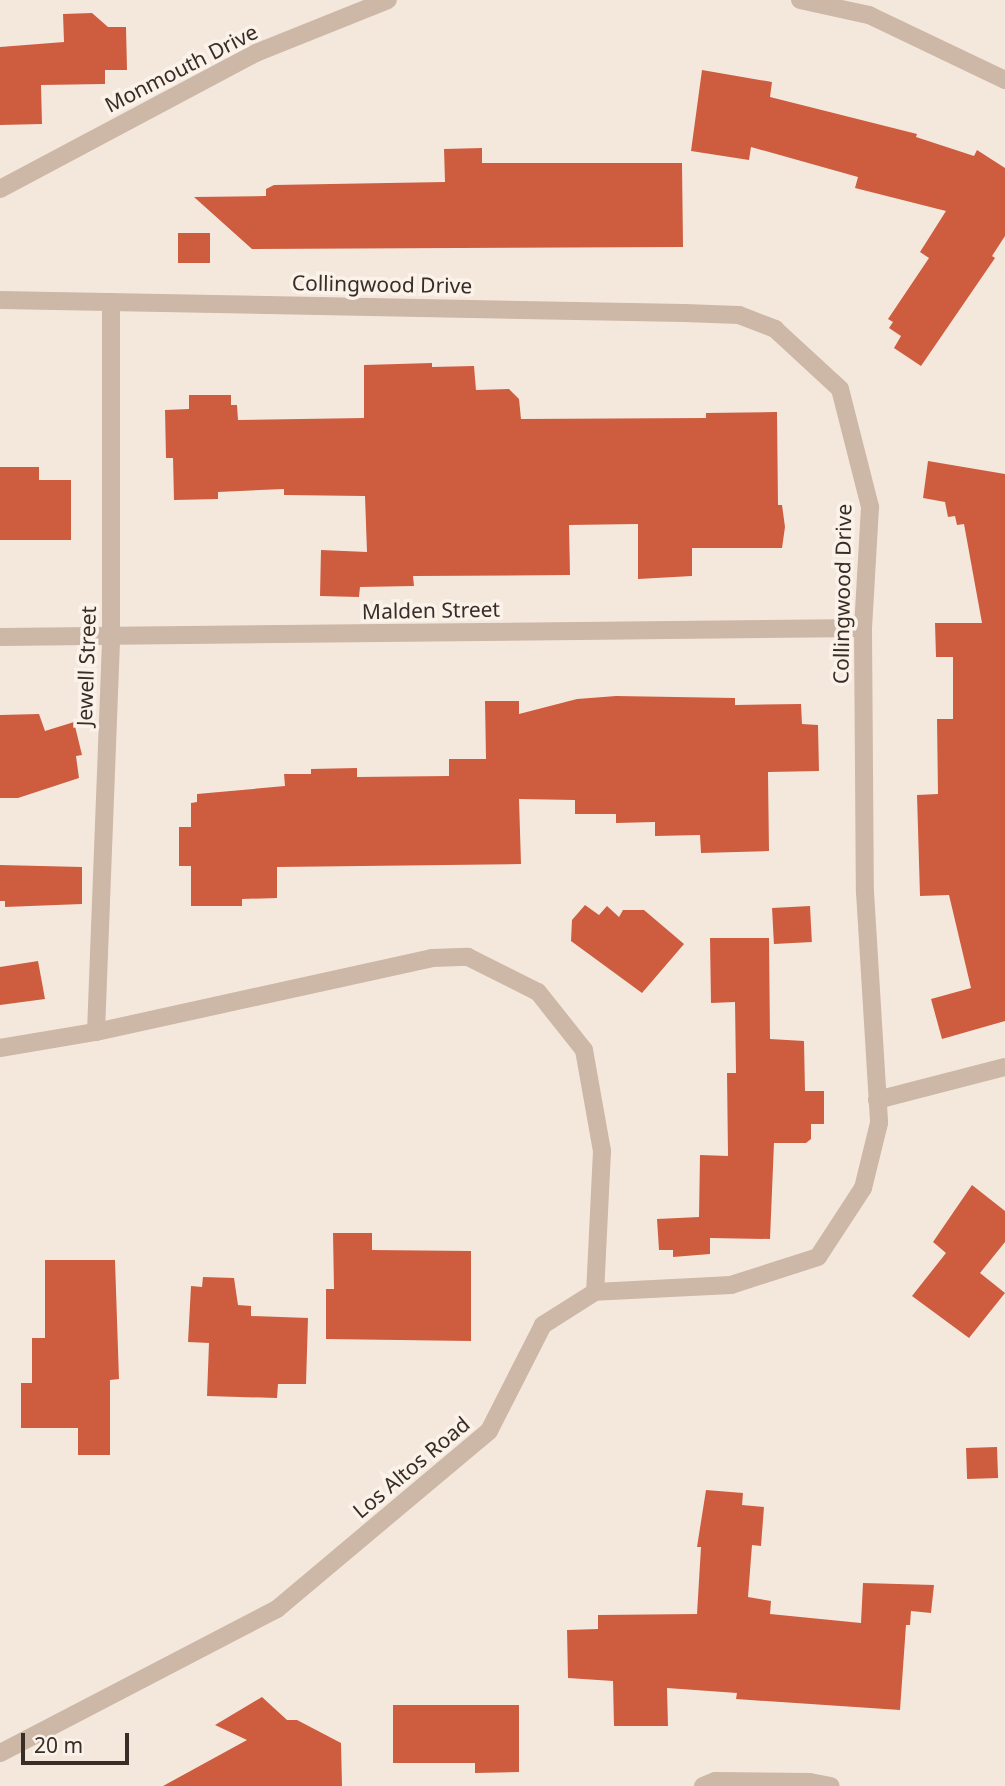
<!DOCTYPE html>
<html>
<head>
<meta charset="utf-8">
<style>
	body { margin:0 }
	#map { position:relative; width:1005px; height:1786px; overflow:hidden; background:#f4e8dd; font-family:"Noto Sans",sans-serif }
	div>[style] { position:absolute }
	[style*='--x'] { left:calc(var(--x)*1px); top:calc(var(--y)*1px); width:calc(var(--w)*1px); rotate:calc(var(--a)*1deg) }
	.building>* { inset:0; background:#ce5d40; transform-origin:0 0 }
	.minor>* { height:18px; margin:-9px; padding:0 9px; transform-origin:9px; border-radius:9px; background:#cdb7a7 }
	span { translate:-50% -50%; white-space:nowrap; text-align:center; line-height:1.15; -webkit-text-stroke:7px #fbf2ea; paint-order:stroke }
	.street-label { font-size:21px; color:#392d28 }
	.scale { position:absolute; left:21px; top:1733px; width:108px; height:32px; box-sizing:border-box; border:4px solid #392d28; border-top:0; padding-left:9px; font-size:21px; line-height:24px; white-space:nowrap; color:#392d28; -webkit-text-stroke:5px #fbf2ea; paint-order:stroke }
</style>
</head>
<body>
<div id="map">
	<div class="building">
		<i style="clip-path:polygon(92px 13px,108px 27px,126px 27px,127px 70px,105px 70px,105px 84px,41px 85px,42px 124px,0 125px,0 47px,64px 42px,63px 14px)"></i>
		<i style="clip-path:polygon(702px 70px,772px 82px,770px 97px,917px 134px,916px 137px,974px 156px,977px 150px,1005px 168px,1005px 236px,992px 256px,995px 258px,921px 366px,894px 348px,901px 336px,889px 328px,893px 322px,888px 319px,929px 258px,920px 252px,946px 211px,855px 188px,858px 177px,751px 147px,749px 160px,691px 151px)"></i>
		<i style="clip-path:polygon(482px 148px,482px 163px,682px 163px,683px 247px,252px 249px,194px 197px,266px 196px,266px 189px,274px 185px,445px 182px,444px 149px)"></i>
		<i style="left:178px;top:233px;width:32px;height:30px"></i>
		<i style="clip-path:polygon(432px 363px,432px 367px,474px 366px,476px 390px,509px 389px,519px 399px,521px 419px,706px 418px,706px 413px,777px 412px,778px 505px,782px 505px,785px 527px,782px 548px,692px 548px,692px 576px,638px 579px,638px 524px,569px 525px,570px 575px,413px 576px,414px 586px,360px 587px,359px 597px,320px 596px,321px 550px,367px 552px,365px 496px,284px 495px,284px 489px,218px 492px,218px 499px,174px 500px,173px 458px,166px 458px,165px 410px,189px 409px,189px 395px,231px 395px,231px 405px,237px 405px,238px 420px,364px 418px,364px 365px)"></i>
		<i style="clip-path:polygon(928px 461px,1005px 474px,1005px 1021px,942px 1039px,931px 999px,971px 988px,949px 895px,920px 896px,917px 795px,938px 794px,937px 719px,953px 719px,953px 657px,936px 657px,935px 623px,982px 623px,964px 524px,957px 525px,955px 516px,948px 517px,945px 502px,923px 498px)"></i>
		<i style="clip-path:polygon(0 467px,39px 467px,39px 480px,71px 480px,71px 540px,0 540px)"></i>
		<i style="clip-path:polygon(616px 696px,735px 698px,735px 705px,801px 704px,802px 724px,818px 725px,819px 771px,768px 772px,769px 851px,701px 853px,700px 835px,655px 836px,655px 822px,616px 823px,616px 814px,575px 814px,575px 800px,519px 799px,521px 864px,277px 867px,277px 898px,242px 899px,242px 906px,191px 906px,191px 866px,179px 866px,179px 827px,191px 827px,191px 803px,197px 802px,197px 794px,285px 786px,284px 774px,311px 774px,311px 769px,357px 768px,357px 777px,449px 776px,449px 759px,486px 759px,485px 701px,519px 701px,519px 714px,577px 699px)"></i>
		<i style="clip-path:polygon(39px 714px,45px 731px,74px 722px,82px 755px,76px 756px,79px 778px,18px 798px,0 798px,0 715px)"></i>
		<i style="clip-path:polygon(0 865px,82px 867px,82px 904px,5px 907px,5px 901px,0 901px)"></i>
		<i style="clip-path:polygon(585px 905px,599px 915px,607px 906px,619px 917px,623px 910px,644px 910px,684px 944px,642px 993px,571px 941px,572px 920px)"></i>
		<i style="left:810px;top:906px;width:36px;height:38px;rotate:87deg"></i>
		<i style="clip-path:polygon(710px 938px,769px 938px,770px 1039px,804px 1041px,805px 1091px,824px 1091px,824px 1124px,811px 1124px,811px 1139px,806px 1143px,774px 1143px,770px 1239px,710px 1238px,710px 1254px,673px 1257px,673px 1250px,659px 1250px,657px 1219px,699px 1217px,700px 1155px,728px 1156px,727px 1073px,736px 1073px,735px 1002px,711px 1003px)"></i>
		<i style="clip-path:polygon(38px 961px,45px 999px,0 1005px,0 967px)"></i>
		<i style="clip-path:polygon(972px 1185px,1005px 1211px,1005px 1242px,980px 1273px,1005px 1293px,969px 1338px,912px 1296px,946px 1253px,933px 1242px)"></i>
		<i style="clip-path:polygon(333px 1233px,372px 1233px,372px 1250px,471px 1251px,471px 1341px,326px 1339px,326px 1289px,334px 1289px)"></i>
		<i style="clip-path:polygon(45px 1260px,115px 1260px,119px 1379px,110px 1380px,110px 1455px,78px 1455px,78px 1428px,21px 1428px,21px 1383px,32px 1383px,32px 1338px,45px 1338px)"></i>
		<i style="clip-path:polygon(203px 1277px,234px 1278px,238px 1305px,251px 1306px,251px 1316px,308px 1318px,306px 1384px,278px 1384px,277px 1398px,207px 1396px,209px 1343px,188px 1342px,191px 1286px,202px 1287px)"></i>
		<i style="left:997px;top:1447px;width:31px;height:31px;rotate:88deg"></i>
		<i style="clip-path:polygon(706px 1490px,743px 1493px,742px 1505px,764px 1507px,761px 1546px,752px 1545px,748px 1597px,771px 1601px,770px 1614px,861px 1623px,863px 1583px,934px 1585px,931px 1613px,911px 1611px,910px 1625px,906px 1625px,900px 1710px,736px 1699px,737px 1693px,667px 1688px,668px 1726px,614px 1726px,613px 1681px,568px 1678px,567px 1630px,598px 1629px,598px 1615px,697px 1614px,701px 1547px,697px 1547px)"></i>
		<i style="clip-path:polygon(262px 1697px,287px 1720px,297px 1720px,341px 1743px,342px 1786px,163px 1786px,247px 1740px,215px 1725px)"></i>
		<i style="clip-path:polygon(393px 1705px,519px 1705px,519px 1772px,475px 1773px,475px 1763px,393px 1763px)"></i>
	</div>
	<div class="minor">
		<i style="--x:800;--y:0;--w:71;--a:12.3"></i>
		<i style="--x:869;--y:15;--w:151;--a:25.5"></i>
		<i style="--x:0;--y:189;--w:290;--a:-28"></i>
		<i style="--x:256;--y:53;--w:142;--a:-21.9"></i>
		<i style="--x:0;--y:300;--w:684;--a:1.09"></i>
		<i style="--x:684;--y:313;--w:55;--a:2.1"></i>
		<i style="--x:739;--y:315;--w:39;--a:21"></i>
		<i style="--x:775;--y:329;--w:88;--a:42.7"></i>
		<i style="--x:840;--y:389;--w:122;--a:75.7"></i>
		<i style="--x:870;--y:507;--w:121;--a:93.3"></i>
		<i style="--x:863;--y:628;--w:264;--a:89.6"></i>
		<i style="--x:865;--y:892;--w:231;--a:86.5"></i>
		<i style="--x:879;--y:1123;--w:67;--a:103.8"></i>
		<i style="--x:863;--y:1188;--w:82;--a:123.1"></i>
		<i style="--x:818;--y:1257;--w:91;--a:162.2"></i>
		<i style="--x:731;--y:1285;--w:136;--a:177.1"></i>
		<i style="--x:595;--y:1292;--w:62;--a:147.6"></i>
		<i style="--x:543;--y:1325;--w:119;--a:117"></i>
		<i style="--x:489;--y:1431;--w:277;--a:140"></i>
		<i style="--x:277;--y:1609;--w:312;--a:152.5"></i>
		<i style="--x:0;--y:637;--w:863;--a:-0.6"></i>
		<i style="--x:96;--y:1032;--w:396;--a:-87.8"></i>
		<i style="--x:111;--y:636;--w:334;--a:-90"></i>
		<i style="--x:0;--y:1048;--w:97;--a:-9.5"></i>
		<i style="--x:96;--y:1032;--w:344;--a:-12.4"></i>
		<i style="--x:432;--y:958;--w:36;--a:-2"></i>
		<i style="--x:468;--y:957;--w:78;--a:26.6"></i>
		<i style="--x:538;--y:992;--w:74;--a:51.6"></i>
		<i style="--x:584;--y:1050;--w:103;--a:79.9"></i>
		<i style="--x:602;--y:1151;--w:141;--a:92.8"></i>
		<i style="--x:877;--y:1100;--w:132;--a:-14.5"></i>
		<i style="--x:703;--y:1786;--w:13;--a:-23"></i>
		<i style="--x:715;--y:1781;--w:95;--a:0.6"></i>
		<i style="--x:810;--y:1782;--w:21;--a:11"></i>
	</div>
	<div class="street-label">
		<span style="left:181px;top:68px;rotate:-27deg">Monmouth Drive</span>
		<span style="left:382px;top:284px;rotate:1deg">Collingwood Drive</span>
		<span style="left:842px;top:594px;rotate:-89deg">Collingwood Drive</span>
		<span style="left:431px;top:610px;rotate:-1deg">Malden Street</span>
		<span style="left:86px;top:666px;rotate:-88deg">Jewell Street</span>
		<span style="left:411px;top:1467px;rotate:-40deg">Los Altos Road</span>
	</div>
	<div class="scale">20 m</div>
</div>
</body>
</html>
